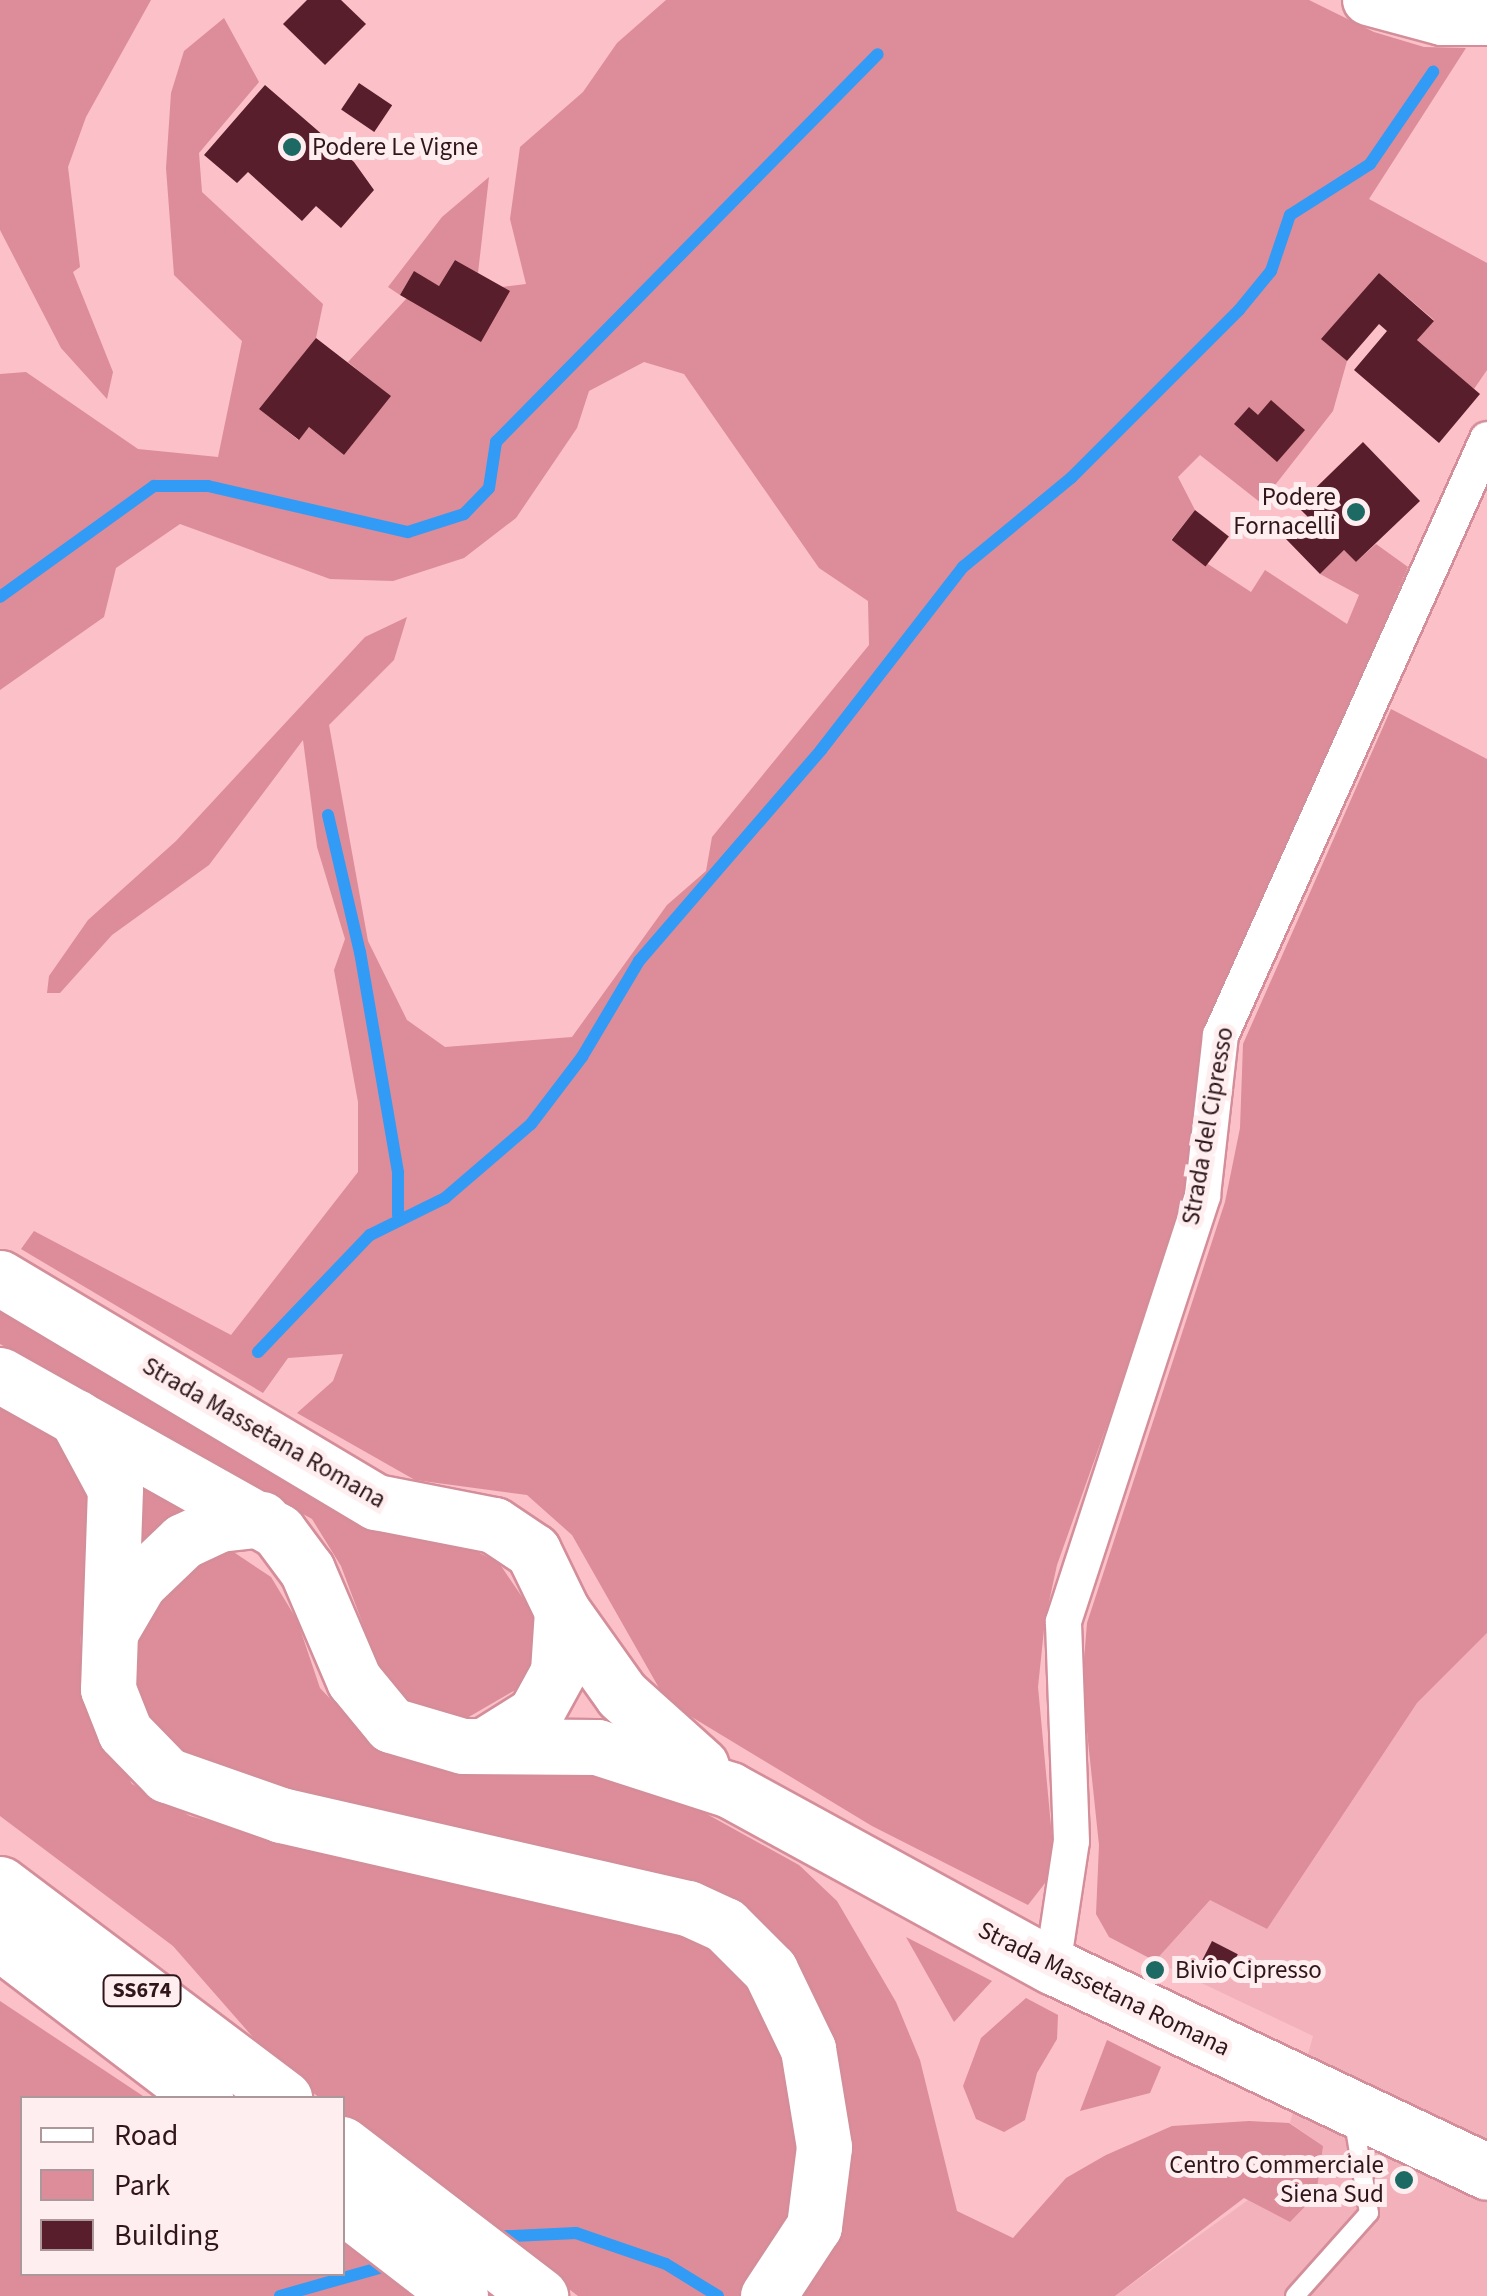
<!DOCTYPE html>
<html>
<head>
<meta charset="utf-8">
<style>
	body { margin:0 }
	#map { position:relative; width:1487px; height:2296px; overflow:hidden; background:#fbc0c8; font-family:"Source Sans 3",sans-serif }
	div>[style] { position:absolute }
	[style*='--x'] { left:calc(var(--x)*1px); top:calc(var(--y)*1px); width:calc(var(--w)*1px); rotate:calc(var(--a)*1deg) }
	.built>* { inset:0; background:#f2b1bb }
	.green>* { inset:0; background:#dd8c99 }
	.stream>* { height:12px; margin:-6px; padding:0 6px; transform-origin:6px; border-radius:6px; background:#319bf6 }
	.building>* { inset:0; background:#581e2b; transform-origin:0 0 }
	.roads { filter:drop-shadow(2px 0 #d48e99) drop-shadow(-2px 0 #d48e99) drop-shadow(0 2px #d48e99) drop-shadow(0 -2px #d48e99) }
	.lane>* { height:18px; margin:-9px; padding:0 9px; transform-origin:9px; border-radius:9px; background:#fff }
	.street>* { height:35px; margin:-17.5px; padding:0 17.5px; transform-origin:17.5px; border-radius:17.5px; background:#fff }
	.secondary>* { height:50px; margin:-25px; padding:0 25px; transform-origin:25px; border-radius:25px; background:#fff }
	.primary>* { height:55px; margin:-27.5px; padding:0 27.5px; transform-origin:27.5px; border-radius:27.5px; background:#fff }
	.highway>* { height:55px; margin:-27.5px; padding:0 27.5px; transform-origin:27.5px; border-radius:27.5px; background:#fff }
	.dots>* { width:28px; height:28px; translate:-50% -50%; box-sizing:border-box; border:5px solid #feeef0; border-radius:50% }
	span { translate:-50% -50%; white-space:nowrap; text-align:center; line-height:1.15; -webkit-text-stroke:10px #feeef0; paint-order:stroke }
	.shield-label span { padding:2px 8px; background:#feeef0; border:2px solid; border-radius:8px; -webkit-text-stroke-width:0 }
	.shield-label { font-size:22px; color:#30161a; font-weight:700 }
	.poi-label { font-size:25px; color:#30161a }
	.left { translate:0 -50%; text-align:left }
	.right { translate:-100% -50%; text-align:right }
	.street-label { font-size:25px; color:#30161a }
	.legend { position:absolute; left:20px; top:2096px; width:325px; height:180px; box-sizing:border-box; background:#feeef0; border:2px solid #ac989a; margin:0; padding:12px 18px; list-style:none; font-size:30px; color:#30161a }
	.legend li { display:flex; align-items:center; gap:20px; height:50px }
	.legend b { width:50px; border:2px solid #ac989a }
</style>
</head>
<body>
<div id="map">
	<div class="built">
		<i style="clip-path:polygon(1487px 1633px,1487px 2296px,1115px 2296px,1323px 2146px,1290px 2123px,1313px 2036px,1155px 1961px,1210px 1899px,1267px 1929px,1417px 1703px)"></i>
	</div>
	<div class="green">
		<i style="clip-path:polygon(0 0,151px 0,86px 117px,68px 167px,80px 267px,73px 272px,113px 372px,107px 399px,61px 348px,0 230px)"></i>
		<i style="clip-path:polygon(666px 0,1309px 0,1374px 32px,1424px 47px,1466px 48px,1369px 199px,1487px 263px,1487px 370px,1474px 389px,1417px 340px,1434px 320px,1379px 273px,1322px 339px,1347px 361px,1333px 411px,1261px 503px,1200px 455px,1178px 477px,1195px 510px,1171px 540px,1251px 592px,1265px 570px,1347px 624px,1359px 595px,1320px 574px,1344px 550px,1356px 562px,1376px 544px,1408px 567px,1206px 1035px,1191px 1189px,1057px 1565px,1045px 1620px,1038px 1687px,1052px 1837px,1049px 1878px,1028px 1905px,872px 1826px,667px 1702px,572px 1535px,527px 1495px,415px 1480px,297px 1413px,333px 1381px,343px 1354px,288px 1358px,263px 1393px,21px 1249px,34px 1231px,231px 1335px,358px 1172px,358px 1102px,334px 970px,345px 939px,317px 847px,303px 740px,209px 865px,112px 935px,60px 993px,47px 993px,49px 976px,88px 920px,176px 841px,365px 637px,407px 617px,394px 660px,329px 725px,368px 941px,407px 1020px,445px 1047px,572px 1037px,667px 905px,706px 871px,712px 837px,869px 645px,868px 601px,819px 568px,684px 374px,644px 362px,589px 391px,577px 428px,516px 518px,464px 558px,393px 581px,330px 579px,180px 524px,116px 568px,104px 617px,0 690px,0 374px,26px 372px,138px 449px,218px 457px,242px 341px,174px 275px,166px 168px,171px 93px,184px 51px,224px 18px,259px 82px,199px 153px,202px 192px,323px 304px,316px 338px,260px 409px,298px 440px,309px 427px,344px 455px,390px 396px,348px 362px,406px 299px,526px 284px,510px 219px,520px 147px,583px 92px,617px 43px)"></i>
		<i style="clip-path:polygon(489px 177px,478px 273px,455px 260px,439px 286px,414px 272px,400px 295px,388px 287px,442px 217px)"></i>
		<i style="clip-path:polygon(1391px 709px,1487px 759px,1487px 1633px,1417px 1703px,1267px 1929px,1210px 1900px,1155px 1961px,1109px 1937px,1096px 1914px,1099px 1845px,1082px 1684px,1087px 1623px,1225px 1202px,1240px 1128px,1243px 1044px)"></i>
		<i style="clip-path:polygon(0 1307px,372px 1526px,470px 1548px,499px 1563px,533px 1613px,537px 1651px,522px 1686px,467px 1718px,409px 1704px,379px 1667px,341px 1566px,312px 1519px,0 1344px)"></i>
		<i style="clip-path:polygon(0 1399px,54px 1434px,98px 1502px,80px 1642px,85px 1699px,132px 1784px,190px 1816px,356px 1862px,662px 1925px,704px 1944px,737px 1971px,778px 2029px,801px 2143px,793px 2208px,743px 2296px,578px 2296px,343px 2115px,342px 2098px,320px 2098px,280px 2068px,173px 1946px,0 1816px)"></i>
		<i style="clip-path:polygon(138px 1474px,201px 1510px,133px 1555px)"></i>
		<i style="clip-path:polygon(205px 1553px,235px 1553px,271px 1577px,297px 1620px,320px 1688px,372px 1743px,440px 1766px,640px 1777px,799px 1865px,837px 1901px,896px 2002px,920px 2060px,957px 2211px,1013px 2238px,1066px 2178px,1106px 2155px,1172px 2126px,1249px 2121px,1289px 2123px,1323px 2146px,1316px 2195px,1290px 2222px,1244px 2198px,1115px 2296px,796px 2296px,836px 2241px,787px 1955px,764px 1923px,726px 1898px,245px 1779px,169px 1747px,144px 1715px,131px 1658px,141px 1604px)"></i>
		<i style="clip-path:polygon(906px 1937px,992px 1981px,954px 2022px)"></i>
		<i style="clip-path:polygon(1026px 1998px,1058px 2015px,1057px 2039px,1037px 2073px,1025px 2120px,1004px 2132px,976px 2119px,963px 2086px,981px 2038px)"></i>
		<i style="clip-path:polygon(0 2001px,146px 2098px,22px 2098px,22px 2274px,342px 2274px,343px 2240px,416px 2296px,0 2296px)"></i>
		<i style="clip-path:polygon(1107px 2040px,1161px 2067px,1150px 2093px,1080px 2111px)"></i>
	</div>
	<div class="stream">
		<i style="--x:0;--y:597;--w:190;--a:-35.8"></i>
		<i style="--x:154;--y:486;--w:54;--a:0"></i>
		<i style="--x:208;--y:486;--w:205;--a:13"></i>
		<i style="--x:408;--y:532;--w:59;--a:-17.8"></i>
		<i style="--x:464;--y:514;--w:36;--a:-46"></i>
		<i style="--x:489;--y:488;--w:47;--a:-81.3"></i>
		<i style="--x:496;--y:442;--w:544;--a:-45.45"></i>
		<i style="--x:328;--y:815;--w:141;--a:76.9"></i>
		<i style="--x:360;--y:952;--w:224;--a:80.2"></i>
		<i style="--x:398;--y:1173;--w:42;--a:90"></i>
		<i style="--x:258;--y:1352;--w:162;--a:-46.3"></i>
		<i style="--x:370;--y:1235;--w:84;--a:-26.3"></i>
		<i style="--x:445;--y:1198;--w:113;--a:-40.7"></i>
		<i style="--x:531;--y:1124;--w:84;--a:-52.7"></i>
		<i style="--x:582;--y:1057;--w:112;--a:-59.3"></i>
		<i style="--x:639;--y:961;--w:279;--a:-49.2"></i>
		<i style="--x:821;--y:750;--w:232;--a:-52.2"></i>
		<i style="--x:963;--y:567;--w:140;--a:-39.5"></i>
		<i style="--x:1071;--y:478;--w:238;--a:-45"></i>
		<i style="--x:1239;--y:310;--w:50;--a:-50.6"></i>
		<i style="--x:1271;--y:271;--w:59;--a:-71.3"></i>
		<i style="--x:1290;--y:215;--w:95;--a:-32.5"></i>
		<i style="--x:1370;--y:164;--w:112;--a:-55.6"></i>
		<i style="--x:489;--y:2237;--w:87;--a:-2.6"></i>
		<i style="--x:576;--y:2233;--w:95;--a:19"></i>
		<i style="--x:666;--y:2264;--w:61;--a:31.6"></i>
		<i style="--x:280;--y:2296;--w:117;--a:-15.8"></i>
	</div>
	<div class="building">
		<i style="clip-path:polygon(307px 0,341px 0,366px 24px,325px 65px,283px 24px)"></i>
		<i style="left:359px;top:83px;width:40px;height:32px;rotate:34deg"></i>
		<i style="clip-path:polygon(265px 85px,354px 162px,374px 190px,341px 228px,316px 206px,302px 221px,248px 172px,237px 183px,204px 155px)"></i>
		<i style="clip-path:polygon(455px 260px,510px 291px,481px 342px,400px 295px,414px 271px,439px 286px)"></i>
		<i style="clip-path:polygon(1379px 273px,1434px 321px,1417px 340px,1480px 394px,1439px 443px,1354px 370px,1387px 331px,1379px 324px,1347px 361px,1321px 339px)"></i>
		<i style="clip-path:polygon(316px 338px,391px 396px,344px 455px,309px 427px,299px 440px,259px 409px)"></i>
		<i style="clip-path:polygon(1271px 400px,1305px 430px,1277px 462px,1234px 424px,1249px 407px,1258px 415px)"></i>
		<i style="clip-path:polygon(1363px 442px,1420px 501px,1356px 562px,1344px 550px,1320px 574px,1286px 539px,1308px 517px,1297px 506px)"></i>
		<i style="left:1195px;top:510px;width:43px;height:38px;rotate:38deg"></i>
		<i style="left:1212px;top:1941px;width:29px;height:30px;rotate:27deg"></i>
	</div>
	<div class="roads">
		<div class="lane">
			<i style="--x:1295;--y:2296;--w:111;--a:-48.3"></i>
			<i style="--x:1369;--y:2213;--w:92;--a:-99.4"></i>
		</div>
		<div class="street">
			<i style="--x:1052;--y:1966;--w:126;--a:-81.4"></i>
			<i style="--x:1071;--y:1841;--w:220;--a:-92.1"></i>
			<i style="--x:1063;--y:1621;--w:448;--a:-71.9"></i>
			<i style="--x:1202;--y:1195;--w:161;--a:-83.6"></i>
			<i style="--x:1220;--y:1035;--w:653;--a:-65.87"></i>
		</div>
		<div class="secondary">
			<i style="--x:1368;--y:0;--w:77;--a:15.1"></i>
			<i style="--x:1442;--y:20;--w:45;--a:0"></i>
		</div>
		<div class="primary">
			<i style="--x:0;--y:1278;--w:438;--a:30.8"></i>
			<i style="--x:376;--y:1502;--w:120;--a:11"></i>
			<i style="--x:494;--y:1525;--w:47;--a:33.7"></i>
			<i style="--x:533;--y:1551;--w:67;--a:64.2"></i>
			<i style="--x:562;--y:1611;--w:61;--a:93.8"></i>
			<i style="--x:558;--y:1672;--w:48;--a:118.7"></i>
			<i style="--x:535;--y:1714;--w:57;--a:148"></i>
			<i style="--x:0;--y:1375;--w:319;--a:29.3"></i>
			<i style="--x:278;--y:1531;--w:49;--a:53.4"></i>
			<i style="--x:307;--y:1570;--w:120;--a:66.9"></i>
			<i style="--x:354;--y:1680;--w:58;--a:50.6"></i>
			<i style="--x:391;--y:1725;--w:75;--a:16.3"></i>
			<i style="--x:463;--y:1746;--w:134;--a:0.4"></i>
			<i style="--x:597;--y:1747;--w:140;--a:17.9"></i>
			<i style="--x:730;--y:1790;--w:367;--a:28.7"></i>
			<i style="--x:1052;--y:1966;--w:481;--a:25.3"></i>
			<i style="--x:76;--y:1417;--w:82;--a:61.6"></i>
			<i style="--x:115;--y:1489;--w:200;--a:92"></i>
			<i style="--x:108;--y:1689;--w:46;--a:68.4"></i>
			<i style="--x:125;--y:1732;--w:60;--a:45.7"></i>
			<i style="--x:167;--y:1775;--w:121;--a:19.3"></i>
			<i style="--x:281;--y:1815;--w:417;--a:12.9"></i>
			<i style="--x:688;--y:1908;--w:41;--a:24.7"></i>
			<i style="--x:725;--y:1925;--w:64;--a:45"></i>
			<i style="--x:770;--y:1970;--w:88;--a:64.3"></i>
			<i style="--x:808;--y:2049;--w:99;--a:80.7"></i>
			<i style="--x:824;--y:2147;--w:80;--a:97.2"></i>
			<i style="--x:814;--y:2226;--w:84;--a:123.3"></i>
			<i style="--x:562;--y:1611;--w:103;--a:54.5"></i>
			<i style="--x:622;--y:1695;--w:106;--a:41.9"></i>
			<i style="--x:112;--y:1629;--w:53;--a:-59.6"></i>
			<i style="--x:139;--y:1583;--w:61;--a:-43.7"></i>
			<i style="--x:183;--y:1541;--w:40;--a:-25"></i>
			<i style="--x:219;--y:1524;--w:43;--a:-6.6"></i>
		</div>
		<div class="highway">
			<i style="--x:0;--y:1884;--w:356;--a:37"></i>
			<i style="--x:0;--y:1942;--w:258;--a:37.3"></i>
			<i style="--x:342;--y:2144;--w:250;--a:37.5"></i>
			<i style="--x:342;--y:2205;--w:149;--a:37.6"></i>
		</div>
	</div>
	<div class="dots">
		<i style="left:292px;top:147px;background:#1d6964"></i>
		<i style="left:1356px;top:512px;background:#1d6964"></i>
		<i style="left:1155px;top:1970px;background:#1d6964"></i>
		<i style="left:1404px;top:2180px;background:#1d6964"></i>
	</div>
	<div class="shield-label">
		<span style="left:142px;top:1991px">SS674</span>
	</div>
	<div class="poi-label">
		<span class="left" style="left:312px;top:147px">Podere Le Vigne</span>
		<span class="right" style="left:1336px;top:512px">Podere<br>Fornacelli</span>
		<span class="left" style="left:1175px;top:1970px">Bivio Cipresso</span>
		<span class="right" style="left:1384px;top:2180px">Centro Commerciale<br>Siena Sud</span>
	</div>
	<div class="street-label">
		<span style="left:1208px;top:1126px;rotate:-80deg">Strada del Cipresso</span>
		<span style="left:264px;top:1433px;rotate:30deg">Strada Massetana Romana</span>
		<span style="left:1104px;top:1989px;rotate:26deg">Strada Massetana Romana</span>
	</div>
	<ul class="legend">
	<li><b style="height:12px;background:#fff"></b>Road</li>
	<li><b style="height:28px;background:#dd8c99"></b>Park</li>
	<li><b style="height:28px;background:#581e2b"></b>Building</li>
	</ul>
</div>
</body>
</html>
